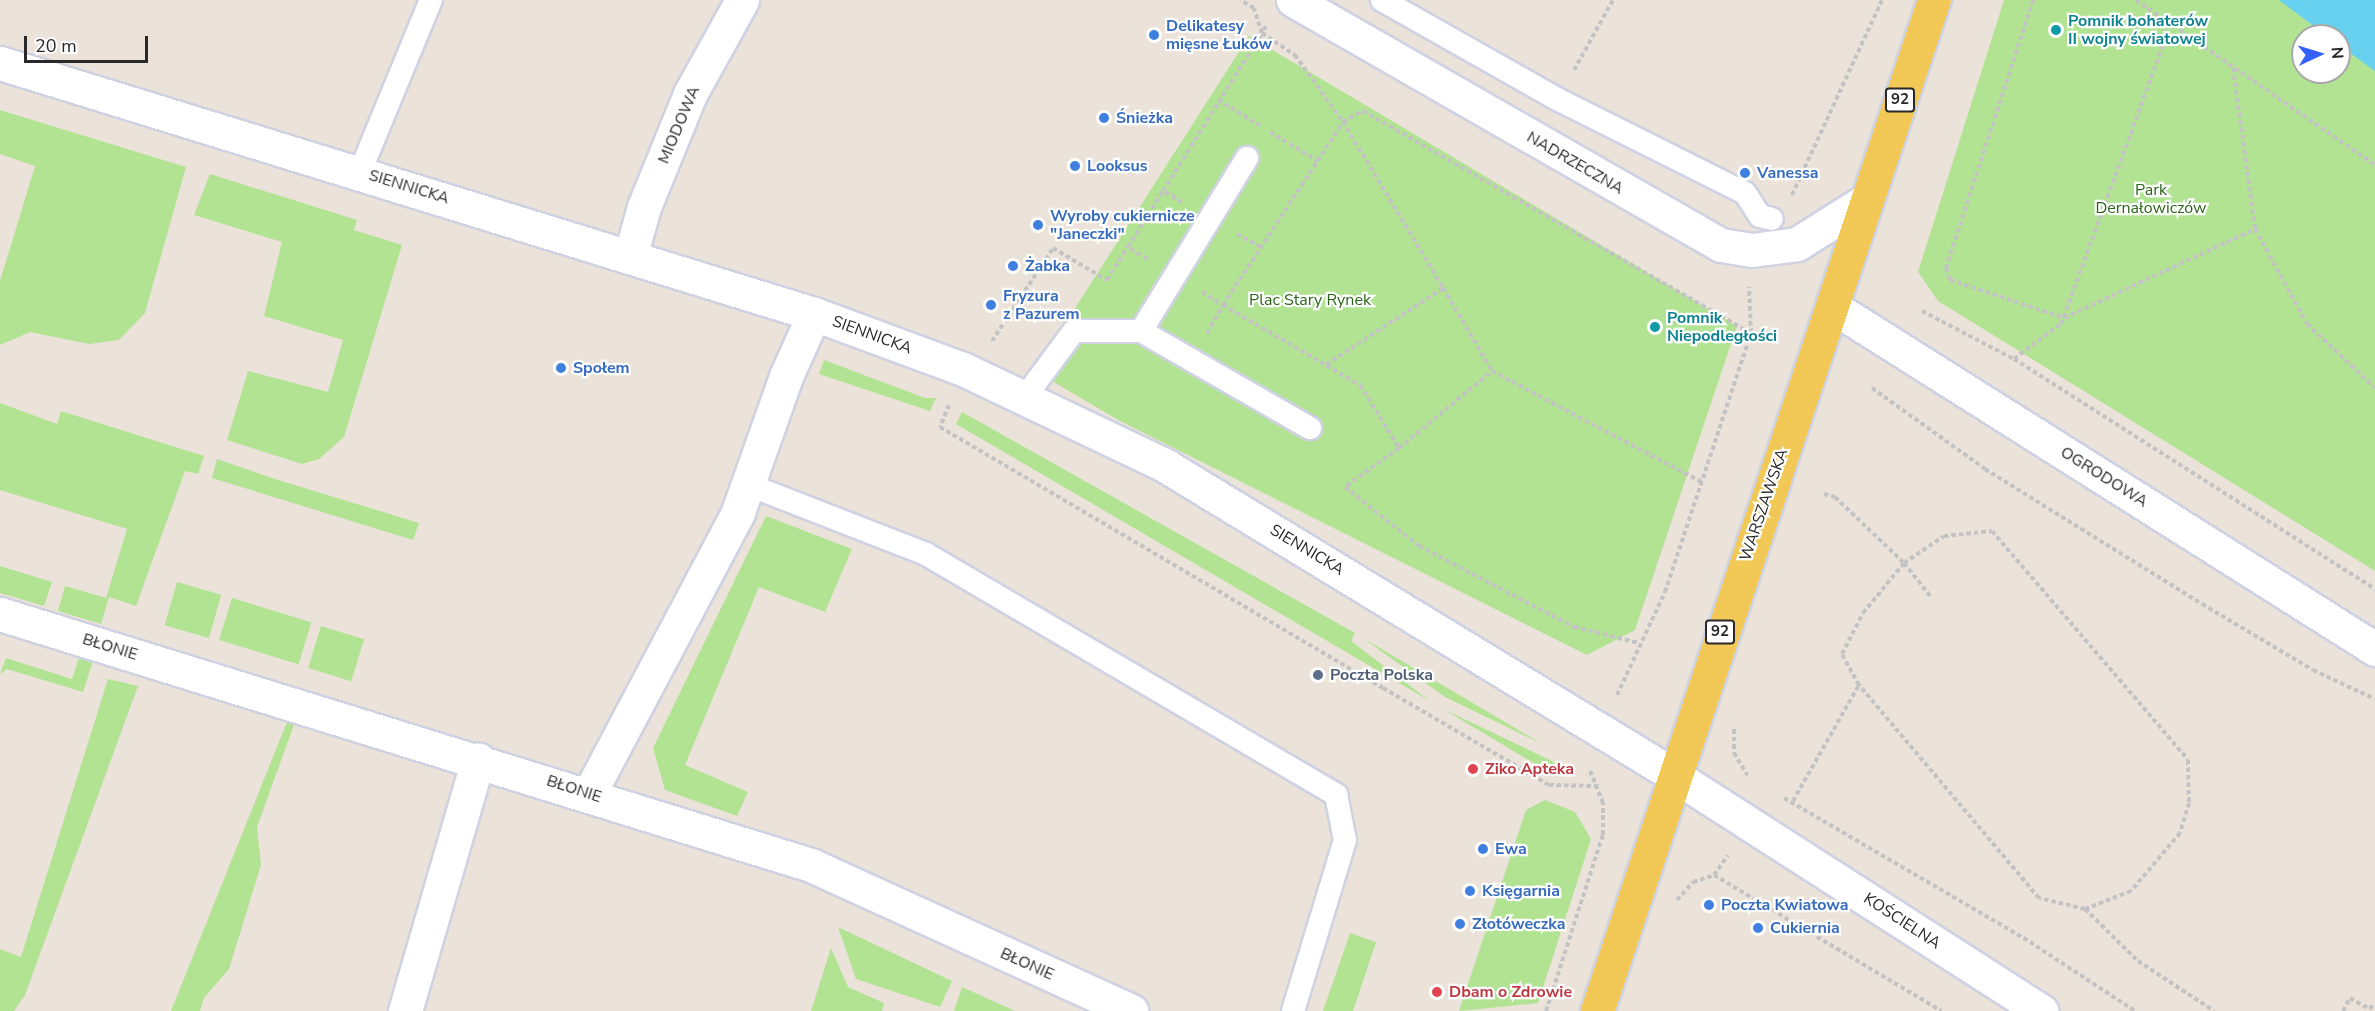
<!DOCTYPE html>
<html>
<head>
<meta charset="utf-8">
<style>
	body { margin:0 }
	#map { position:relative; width:2375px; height:1011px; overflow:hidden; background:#ebe2d9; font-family:"Nunito Sans",sans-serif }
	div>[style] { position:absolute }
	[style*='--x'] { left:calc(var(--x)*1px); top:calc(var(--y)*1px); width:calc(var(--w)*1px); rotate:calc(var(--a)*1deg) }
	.green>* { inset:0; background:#b2e393; transform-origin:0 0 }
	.water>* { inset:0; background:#68d1f0 }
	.path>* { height:4px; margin-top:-2px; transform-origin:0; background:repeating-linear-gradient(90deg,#c3c3c3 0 4.5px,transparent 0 7.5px) }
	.roads { filter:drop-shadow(2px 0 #ced2e1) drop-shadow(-2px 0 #ced2e1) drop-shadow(0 2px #ced2e1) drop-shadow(0 -2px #ced2e1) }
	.service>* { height:22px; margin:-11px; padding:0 11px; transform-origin:11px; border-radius:11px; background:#fff }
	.minor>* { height:33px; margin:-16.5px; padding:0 16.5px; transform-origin:16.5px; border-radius:16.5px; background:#fff }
	.tertiary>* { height:33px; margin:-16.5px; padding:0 16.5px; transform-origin:16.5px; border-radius:16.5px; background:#fff }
	.secondary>* { height:33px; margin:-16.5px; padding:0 16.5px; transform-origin:16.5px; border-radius:16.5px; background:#fff }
	.primary>* { height:33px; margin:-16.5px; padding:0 16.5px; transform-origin:16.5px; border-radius:16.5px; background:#f2c856 }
	.dots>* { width:16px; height:16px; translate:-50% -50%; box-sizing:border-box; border:3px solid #fff; border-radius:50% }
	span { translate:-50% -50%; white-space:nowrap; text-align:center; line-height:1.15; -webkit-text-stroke:4.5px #fff; paint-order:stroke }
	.shield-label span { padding:2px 4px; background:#fff; border:2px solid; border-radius:4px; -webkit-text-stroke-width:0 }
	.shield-label { font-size:15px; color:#282828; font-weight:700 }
	.culture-label { font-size:16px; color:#0d838f; font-weight:700 }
	.left { translate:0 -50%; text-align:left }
	.shop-label { font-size:16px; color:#366cbe; font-weight:700 }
	.street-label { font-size:16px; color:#282828 }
	.park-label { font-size:16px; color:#2b6518 }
	.service-label { font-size:16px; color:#4e5e75; font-weight:700 }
	.health-label { font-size:16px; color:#be3a42; font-weight:700 }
	.north { position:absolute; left:2291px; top:24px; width:60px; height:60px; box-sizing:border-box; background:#fff; border:2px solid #a9a9a9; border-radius:50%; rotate:86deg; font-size:16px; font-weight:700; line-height:24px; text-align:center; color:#282828 }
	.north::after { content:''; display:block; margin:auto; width:21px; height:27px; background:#3461fc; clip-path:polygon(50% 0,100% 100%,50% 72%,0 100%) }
	.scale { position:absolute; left:24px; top:36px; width:124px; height:27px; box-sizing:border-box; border:3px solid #282828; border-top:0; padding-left:8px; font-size:18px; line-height:21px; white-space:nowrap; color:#282828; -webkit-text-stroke:4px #fff; paint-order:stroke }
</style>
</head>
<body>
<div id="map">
	<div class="green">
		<i style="clip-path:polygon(evenodd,2004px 0,2375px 0,2375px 571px,1938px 301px,1918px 272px,2004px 0,2303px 36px,2339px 36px,2339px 72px,2303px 72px,2303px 36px)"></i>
		<i style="clip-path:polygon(1249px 36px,1737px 326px,1635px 630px,1587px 655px,1120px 421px,1035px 371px)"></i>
		<i style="clip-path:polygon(0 110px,186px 167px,145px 313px,119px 340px,89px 344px,30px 332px,0 345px,0 281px,35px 166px,0 154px)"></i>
		<i style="clip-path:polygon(210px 174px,357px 220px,354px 230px,402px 245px,344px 437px,319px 459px,302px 464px,227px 440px,248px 371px,328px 392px,343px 340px,264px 316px,282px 242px,194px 215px)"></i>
		<i style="clip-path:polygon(824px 360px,925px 398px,936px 398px,930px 411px,819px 374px)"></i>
		<i style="clip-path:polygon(0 403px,57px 424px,61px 411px,204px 456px,198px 474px,185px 471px,136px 606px,109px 597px,101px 624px,58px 611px,65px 586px,106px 598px,127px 529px,0 490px)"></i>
		<i style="clip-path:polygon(962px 412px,1355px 633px,1351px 641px,1430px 701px,956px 424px)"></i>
		<i style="clip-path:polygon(217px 459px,275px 479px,419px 523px,413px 540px,212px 478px)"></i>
		<i style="clip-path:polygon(766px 516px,852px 549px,825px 612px,759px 587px,685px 765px,748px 792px,737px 816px,665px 790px,653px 748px)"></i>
		<i style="clip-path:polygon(0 566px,52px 582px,44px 606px,0 593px)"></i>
		<i style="left:177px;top:582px;width:46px;height:45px;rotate:16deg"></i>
		<i style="left:232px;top:598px;width:83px;height:44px;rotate:17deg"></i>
		<i style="left:321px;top:626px;width:45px;height:44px;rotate:17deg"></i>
		<i style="clip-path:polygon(1363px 638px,1542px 744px,1445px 697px)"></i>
		<i style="clip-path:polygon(82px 648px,96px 652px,83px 692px,7px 669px,0 674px,6px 658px,72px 679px)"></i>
		<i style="clip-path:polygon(108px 679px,138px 686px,25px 995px,14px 1011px,0 1011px,0 949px,21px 957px)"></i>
		<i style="clip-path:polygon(1443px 709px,1552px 761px,1562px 768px,1557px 777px)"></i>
		<i style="clip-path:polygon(289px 717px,294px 725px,257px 827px,261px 865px,229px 969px,204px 998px,200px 1011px,171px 1011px)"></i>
		<i style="clip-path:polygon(1545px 800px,1575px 812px,1591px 839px,1538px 1003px,1459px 1011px,1526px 810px)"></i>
		<i style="clip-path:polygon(838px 927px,952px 981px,940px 1007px,856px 979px)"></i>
		<i style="clip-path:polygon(1350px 933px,1376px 942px,1353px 1011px,1323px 1011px)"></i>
		<i style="clip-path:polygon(831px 948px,848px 987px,884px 1003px,882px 1011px,811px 1011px)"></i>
		<i style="clip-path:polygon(962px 987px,1015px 1011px,954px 1011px)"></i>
	</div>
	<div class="water">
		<i style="clip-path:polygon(2279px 0,2375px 0,2375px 71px,2339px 45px,2339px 36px,2327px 36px)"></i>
	</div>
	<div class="path">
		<i style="--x:2033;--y:0;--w:282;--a:108"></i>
		<i style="--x:1946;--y:268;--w:13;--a:72"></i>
		<i style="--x:1950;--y:280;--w:120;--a:18.4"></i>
		<i style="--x:2064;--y:318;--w:211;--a:-25"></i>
		<i style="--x:2136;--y:0;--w:290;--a:34.6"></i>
		<i style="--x:1266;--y:26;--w:8;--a:120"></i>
		<i style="--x:1262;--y:33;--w:40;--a:34"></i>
		<i style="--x:1295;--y:55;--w:82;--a:54.4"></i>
		<i style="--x:1343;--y:122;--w:23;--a:-29"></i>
		<i style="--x:1363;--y:111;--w:447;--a:29.8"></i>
		<i style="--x:2233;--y:68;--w:162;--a:82.2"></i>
		<i style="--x:2255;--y:229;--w:108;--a:61.3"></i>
		<i style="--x:2307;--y:324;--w:93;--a:43.3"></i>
		<i style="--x:1574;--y:70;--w:80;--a:-60.9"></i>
		<i style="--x:1218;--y:100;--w:50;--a:31.2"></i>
		<i style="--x:1270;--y:132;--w:56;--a:31.1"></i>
		<i style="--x:1792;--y:195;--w:215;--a:-65.2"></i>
		<i style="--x:1182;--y:202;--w:22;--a:-150"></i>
		<i style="--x:1163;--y:191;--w:186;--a:-57.9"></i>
		<i style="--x:1262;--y:33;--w:26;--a:-108"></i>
		<i style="--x:1254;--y:8;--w:16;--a:-150"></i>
		<i style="--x:1237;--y:234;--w:27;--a:28"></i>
		<i style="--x:1147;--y:259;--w:22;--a:-148"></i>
		<i style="--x:1128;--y:247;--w:66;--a:-58"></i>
		<i style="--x:1443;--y:288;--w:96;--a:59.4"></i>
		<i style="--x:1492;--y:371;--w:238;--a:27.9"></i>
		<i style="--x:1202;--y:292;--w:25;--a:32"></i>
		<i style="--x:1223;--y:305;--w:219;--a:-56.7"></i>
		<i style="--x:1343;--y:122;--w:194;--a:58.9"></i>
		<i style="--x:1443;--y:288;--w:140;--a:146.7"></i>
		<i style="--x:1922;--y:311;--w:104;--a:27.6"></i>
		<i style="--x:2014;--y:359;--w:59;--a:-36.7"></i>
		<i style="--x:2061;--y:324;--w:317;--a:-69.9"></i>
		<i style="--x:1207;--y:333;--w:32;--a:-60"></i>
		<i style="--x:1223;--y:305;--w:159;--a:30.3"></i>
		<i style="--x:1360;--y:385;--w:74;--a:58.2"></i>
		<i style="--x:1399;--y:448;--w:67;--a:144.2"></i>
		<i style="--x:1345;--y:487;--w:95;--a:38.6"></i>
		<i style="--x:1419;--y:546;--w:175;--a:27.6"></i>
		<i style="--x:1574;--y:627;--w:67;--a:13.8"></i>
		<i style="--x:992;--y:341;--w:111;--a:-56.7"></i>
		<i style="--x:1053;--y:248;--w:63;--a:30.7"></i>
		<i style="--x:1107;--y:280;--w:39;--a:-58"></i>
		<i style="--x:2014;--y:359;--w:428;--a:32.5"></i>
		<i style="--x:1872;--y:388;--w:139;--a:35.6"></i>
		<i style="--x:1985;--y:469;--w:256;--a:31.9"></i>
		<i style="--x:2202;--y:604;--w:129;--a:30.7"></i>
		<i style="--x:2313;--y:670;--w:68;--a:25.1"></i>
		<i style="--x:949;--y:405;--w:24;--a:112"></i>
		<i style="--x:940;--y:427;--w:514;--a:30.51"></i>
		<i style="--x:1383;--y:688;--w:192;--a:30.3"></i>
		<i style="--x:1549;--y:785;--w:50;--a:1.1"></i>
		<i style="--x:1399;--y:448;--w:121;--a:-39.6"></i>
		<i style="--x:1824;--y:494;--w:11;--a:15"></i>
		<i style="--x:1835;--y:497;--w:95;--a:43.7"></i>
		<i style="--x:1904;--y:563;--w:43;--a:51.5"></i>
		<i style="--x:1992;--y:531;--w:301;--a:49.4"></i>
		<i style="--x:2188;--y:760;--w:43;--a:88.7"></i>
		<i style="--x:2189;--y:803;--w:31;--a:107"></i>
		<i style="--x:2180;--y:833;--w:76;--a:130.2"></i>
		<i style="--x:2131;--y:891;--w:49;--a:158.6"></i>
		<i style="--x:2085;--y:909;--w:47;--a:-166.6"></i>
		<i style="--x:2039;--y:898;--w:279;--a:-130.2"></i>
		<i style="--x:1859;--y:685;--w:35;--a:-119"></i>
		<i style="--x:1842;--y:654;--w:46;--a:-62.9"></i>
		<i style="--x:1863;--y:613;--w:65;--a:-50.6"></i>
		<i style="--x:1904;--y:563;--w:48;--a:-34"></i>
		<i style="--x:1944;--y:536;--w:48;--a:-5.9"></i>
		<i style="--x:1617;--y:695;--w:114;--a:-65"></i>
		<i style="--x:1665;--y:592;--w:273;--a:-71.6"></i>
		<i style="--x:1751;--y:333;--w:46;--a:-92.5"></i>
		<i style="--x:1734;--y:729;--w:24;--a:90"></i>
		<i style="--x:1734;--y:753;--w:26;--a:59"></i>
		<i style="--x:1784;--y:798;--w:285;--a:30.3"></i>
		<i style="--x:2030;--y:942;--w:126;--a:33.3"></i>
		<i style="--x:1793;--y:801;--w:133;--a:-60.4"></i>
		<i style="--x:1714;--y:875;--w:265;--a:30.9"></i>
		<i style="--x:1677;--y:900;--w:24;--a:-48"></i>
		<i style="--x:1693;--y:882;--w:22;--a:-18"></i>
		<i style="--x:1714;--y:875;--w:24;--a:-55"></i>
		<i style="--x:2085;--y:909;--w:74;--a:44.5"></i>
		<i style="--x:2138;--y:961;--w:91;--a:33.3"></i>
		<i style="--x:1546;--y:1011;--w:185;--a:-72.1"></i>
		<i style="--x:1603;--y:835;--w:32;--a:-90"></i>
		<i style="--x:1603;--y:803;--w:35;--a:-112"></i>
		<i style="--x:2343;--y:1011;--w:15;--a:-62"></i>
		<i style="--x:2350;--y:998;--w:23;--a:29"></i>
		<i style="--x:2370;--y:1009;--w:6;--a:-59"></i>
	</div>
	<div class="roads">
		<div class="service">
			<i style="--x:1382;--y:0;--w:201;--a:29.5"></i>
			<i style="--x:1557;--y:99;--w:210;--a:26.6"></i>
			<i style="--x:1745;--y:193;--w:27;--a:57"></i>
			<i style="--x:1760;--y:216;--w:12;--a:14"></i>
			<i style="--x:360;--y:172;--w:186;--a:-67.6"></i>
			<i style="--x:1141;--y:331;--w:203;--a:-58.5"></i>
			<i style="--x:1025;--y:397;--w:82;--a:-53.4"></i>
			<i style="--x:1074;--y:331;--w:67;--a:0"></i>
			<i style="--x:1141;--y:331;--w:195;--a:29.9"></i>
			<i style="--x:749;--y:485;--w:190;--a:21.3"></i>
			<i style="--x:926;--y:554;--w:476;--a:30.4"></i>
			<i style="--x:1336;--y:795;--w:46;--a:78.7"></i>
			<i style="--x:1345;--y:840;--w:179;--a:106.9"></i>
		</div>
		<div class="minor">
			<i style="--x:1293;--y:0;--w:493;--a:29.8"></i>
			<i style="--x:1721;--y:245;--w:31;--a:9"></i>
			<i style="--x:1752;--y:250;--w:45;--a:-7.6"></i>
			<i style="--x:1797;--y:244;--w:80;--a:-32.3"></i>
			<i style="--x:630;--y:257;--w:52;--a:-74.4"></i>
			<i style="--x:644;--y:207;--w:122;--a:-67.8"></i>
			<i style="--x:690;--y:94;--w:107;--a:-61"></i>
			<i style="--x:1833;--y:307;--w:641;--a:32.25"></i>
			<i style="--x:0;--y:614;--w:849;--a:17.2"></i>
			<i style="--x:811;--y:865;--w:352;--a:24.5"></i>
			<i style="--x:589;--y:794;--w:319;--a:-62.1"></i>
			<i style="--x:738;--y:512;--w:146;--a:-70.5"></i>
			<i style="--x:787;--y:374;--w:66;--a:-65.8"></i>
			<i style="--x:405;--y:1011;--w:262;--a:-73.8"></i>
		</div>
		<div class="tertiary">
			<i style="--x:1672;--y:774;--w:439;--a:32.7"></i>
		</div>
		<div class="secondary">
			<i style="--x:0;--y:63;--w:852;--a:17.14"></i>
			<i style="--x:814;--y:314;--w:159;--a:20.3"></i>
			<i style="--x:963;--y:369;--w:225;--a:25.5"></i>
			<i style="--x:1166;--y:466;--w:592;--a:31.33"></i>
		</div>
		<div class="primary">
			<i style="--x:1597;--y:1011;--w:1066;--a:-71.57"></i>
		</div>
	</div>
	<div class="dots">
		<i style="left:2056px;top:30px;background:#0f9aa8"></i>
		<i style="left:1154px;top:35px;background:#3f7fe0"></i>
		<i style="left:1104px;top:118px;background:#3f7fe0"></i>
		<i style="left:1075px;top:166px;background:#3f7fe0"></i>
		<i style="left:1745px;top:173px;background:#3f7fe0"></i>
		<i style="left:1038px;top:225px;background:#3f7fe0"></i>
		<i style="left:1013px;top:266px;background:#3f7fe0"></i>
		<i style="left:991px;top:305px;background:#3f7fe0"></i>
		<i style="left:1655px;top:327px;background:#0f9aa8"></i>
		<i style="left:561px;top:368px;background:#3f7fe0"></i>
		<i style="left:1318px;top:675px;background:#5c6f8a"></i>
		<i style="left:1473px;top:769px;background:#e0444e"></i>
		<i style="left:1483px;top:849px;background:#3f7fe0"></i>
		<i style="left:1470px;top:891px;background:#3f7fe0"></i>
		<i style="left:1709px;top:905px;background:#3f7fe0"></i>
		<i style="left:1460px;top:924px;background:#3f7fe0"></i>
		<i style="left:1758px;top:928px;background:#3f7fe0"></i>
		<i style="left:1437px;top:992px;background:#e0444e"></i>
	</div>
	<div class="shield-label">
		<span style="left:1900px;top:100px">92</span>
		<span style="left:1720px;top:632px">92</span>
	</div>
	<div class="culture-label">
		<span class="left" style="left:2068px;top:30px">Pomnik bohaterów<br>II wojny światowej</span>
		<span class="left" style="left:1667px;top:327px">Pomnik<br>Niepodległości</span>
	</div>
	<div class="shop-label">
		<span class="left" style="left:1166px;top:35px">Delikatesy<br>mięsne Łuków</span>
		<span class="left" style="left:1116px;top:118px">Śnieżka</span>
		<span class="left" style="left:1087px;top:166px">Looksus</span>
		<span class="left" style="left:1757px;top:173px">Vanessa</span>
		<span class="left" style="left:1050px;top:225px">Wyroby cukiernicze<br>"Janeczki"</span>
		<span class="left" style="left:1025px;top:266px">Żabka</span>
		<span class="left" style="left:1003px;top:305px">Fryzura<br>z Pazurem</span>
		<span class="left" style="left:573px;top:368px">Społem</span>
		<span class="left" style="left:1495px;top:849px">Ewa</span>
		<span class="left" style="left:1482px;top:891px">Księgarnia</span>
		<span class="left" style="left:1721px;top:905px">Poczta Kwiatowa</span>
		<span class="left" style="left:1472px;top:924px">Złotóweczka</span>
		<span class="left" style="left:1770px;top:928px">Cukiernia</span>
	</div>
	<div class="street-label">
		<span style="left:679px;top:125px;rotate:-67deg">MIODOWA</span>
		<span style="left:1575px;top:163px;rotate:30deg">NADRZECZNA</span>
		<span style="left:409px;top:187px;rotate:17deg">SIENNICKA</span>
		<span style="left:872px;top:335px;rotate:20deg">SIENNICKA</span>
		<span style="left:2104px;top:477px;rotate:32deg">OGRODOWA</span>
		<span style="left:1764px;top:505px;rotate:-71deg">WARSZAWSKA</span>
		<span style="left:1307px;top:550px;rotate:31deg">SIENNICKA</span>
		<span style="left:110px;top:647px;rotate:17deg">BŁONIE</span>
		<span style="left:574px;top:789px;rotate:18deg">BŁONIE</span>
		<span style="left:1902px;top:921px;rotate:33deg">KOŚCIELNA</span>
		<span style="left:1027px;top:964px;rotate:24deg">BŁONIE</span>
	</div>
	<div class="park-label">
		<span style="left:2151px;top:199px">Park<br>Dernałowiczów</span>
		<span style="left:1310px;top:300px">Plac Stary Rynek</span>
	</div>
	<div class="service-label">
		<span class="left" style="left:1330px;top:675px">Poczta Polska</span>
	</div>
	<div class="health-label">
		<span class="left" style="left:1485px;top:769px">Ziko Apteka</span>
		<span class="left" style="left:1449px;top:992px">Dbam o Zdrowie</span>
	</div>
	<div class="north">N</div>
	<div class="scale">20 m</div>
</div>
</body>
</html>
